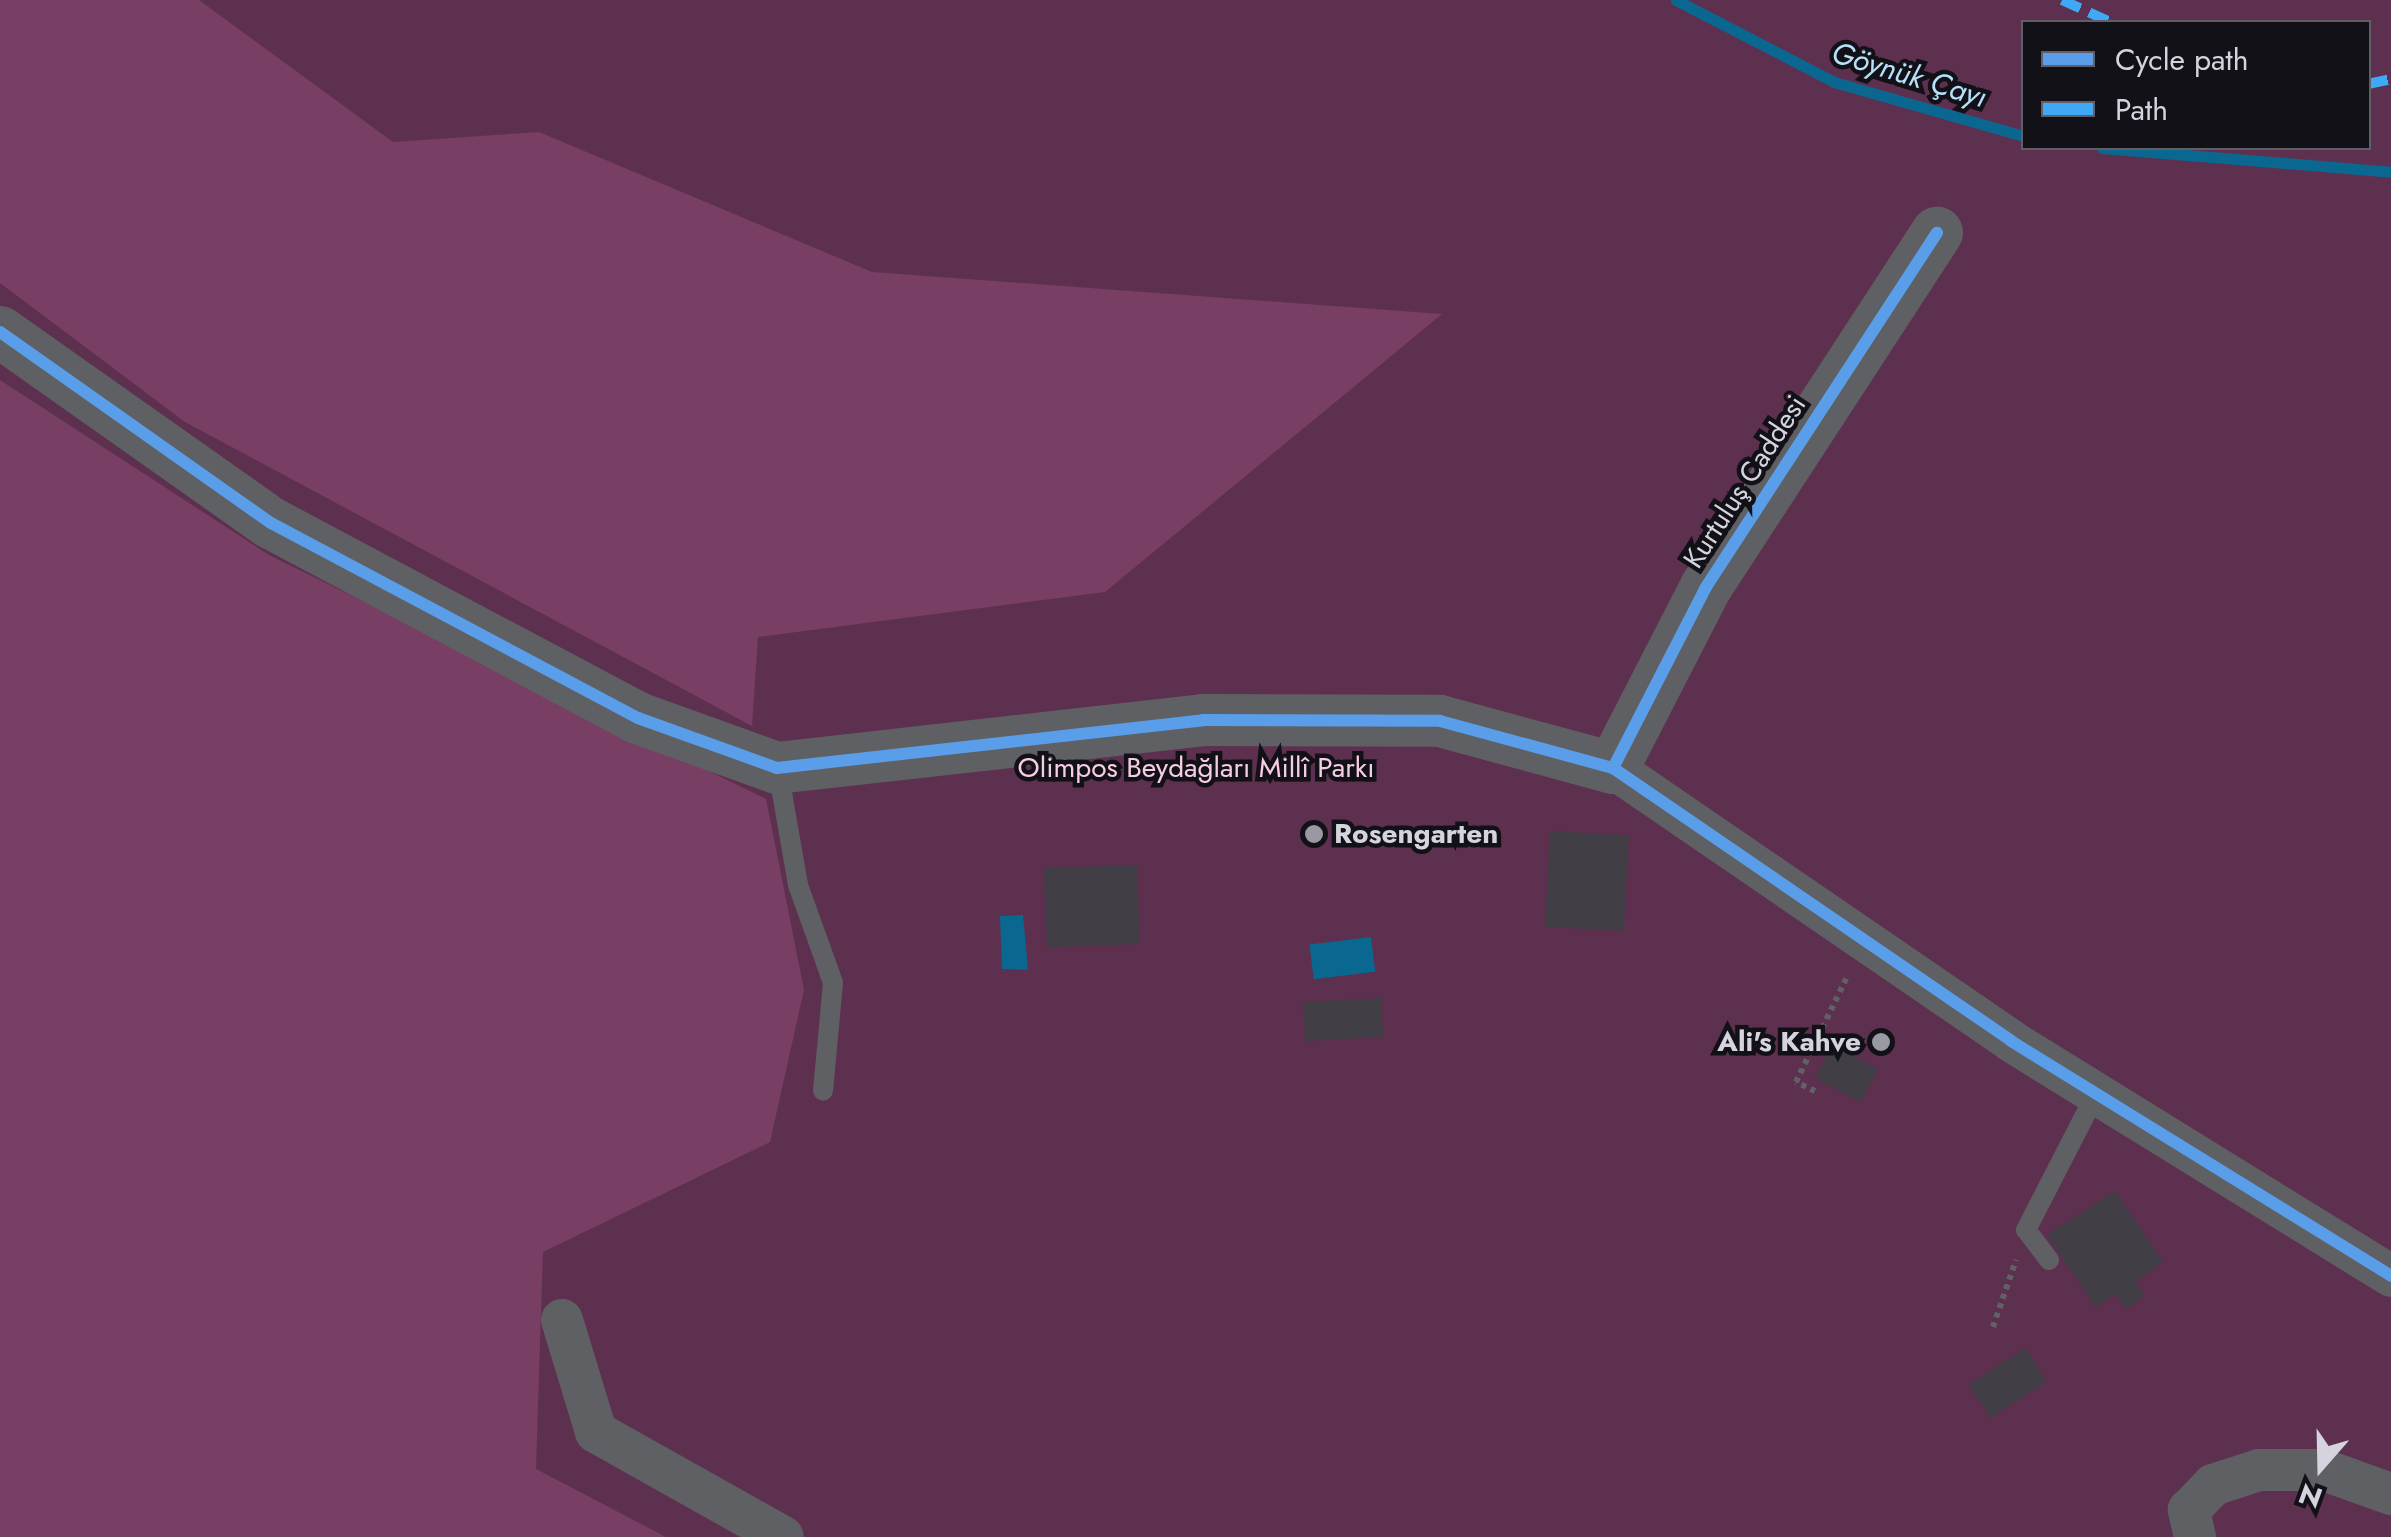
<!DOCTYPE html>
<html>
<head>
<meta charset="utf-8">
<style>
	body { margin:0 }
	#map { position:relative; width:2391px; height:1537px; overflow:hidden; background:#2b2a32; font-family:Jost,sans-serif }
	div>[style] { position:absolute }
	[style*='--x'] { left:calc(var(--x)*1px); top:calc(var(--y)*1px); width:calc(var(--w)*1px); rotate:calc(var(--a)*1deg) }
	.green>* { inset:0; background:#5e304f }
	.forest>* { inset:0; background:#783e63 }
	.water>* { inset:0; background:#0a6790; transform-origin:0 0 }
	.stream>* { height:11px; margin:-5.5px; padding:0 5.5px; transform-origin:5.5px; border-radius:5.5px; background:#0a6790 }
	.building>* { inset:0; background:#413f45; transform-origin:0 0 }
	.path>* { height:6px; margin-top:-3px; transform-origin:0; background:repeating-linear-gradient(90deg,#606065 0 5px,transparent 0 10px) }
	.service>* { height:20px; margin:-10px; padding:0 10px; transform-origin:10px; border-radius:10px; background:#5f6063 }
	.minor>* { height:42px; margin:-21px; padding:0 21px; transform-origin:21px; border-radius:21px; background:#5f6063 }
	.tertiary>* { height:52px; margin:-26px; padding:0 26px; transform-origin:26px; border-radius:26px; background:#5f6063 }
	.quiet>* { height:10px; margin-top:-5px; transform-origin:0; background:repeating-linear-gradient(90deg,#3fa9f5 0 20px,transparent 0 30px) }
	.cycleway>* { height:12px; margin:-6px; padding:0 6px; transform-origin:6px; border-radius:6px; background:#5a9eea }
	.dots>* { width:28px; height:28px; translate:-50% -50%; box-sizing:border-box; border:5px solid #121117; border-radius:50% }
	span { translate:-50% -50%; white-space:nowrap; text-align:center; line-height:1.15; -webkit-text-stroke:9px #121117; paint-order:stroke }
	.street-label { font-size:28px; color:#d5d4de }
	.park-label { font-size:28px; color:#f6cde4 }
	.poi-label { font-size:28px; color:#d5d4de; font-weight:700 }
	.left { translate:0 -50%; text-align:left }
	.right { translate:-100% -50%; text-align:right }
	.water-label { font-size:30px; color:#b8e0f9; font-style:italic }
	.legend { position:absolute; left:2021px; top:20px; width:350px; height:130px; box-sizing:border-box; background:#121117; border:2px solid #605f67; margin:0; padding:12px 18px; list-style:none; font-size:30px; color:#d5d4de }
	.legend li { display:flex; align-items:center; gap:20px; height:50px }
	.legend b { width:50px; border:2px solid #605f67 }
	.north { position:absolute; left:2271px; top:1417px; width:100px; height:100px; -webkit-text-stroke:8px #121117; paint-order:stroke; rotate:200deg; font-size:28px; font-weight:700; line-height:40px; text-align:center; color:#d5d4de }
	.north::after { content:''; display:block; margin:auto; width:35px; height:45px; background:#d5d4de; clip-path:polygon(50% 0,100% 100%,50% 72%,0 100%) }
</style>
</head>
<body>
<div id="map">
	<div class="green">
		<i style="clip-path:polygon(evenodd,0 0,2391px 0,2391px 1537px,0 1537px,0 0,2024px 22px,2368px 22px,2368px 148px,2024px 148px,2024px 22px)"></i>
	</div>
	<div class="forest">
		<i style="clip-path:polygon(0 0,199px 0,393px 142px,539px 132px,872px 272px,1442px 314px,1105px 592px,758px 637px,752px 726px,185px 422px,0 283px)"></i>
		<i style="clip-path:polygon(0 380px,269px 555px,766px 799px,804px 990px,770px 1142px,543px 1252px,536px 1469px,666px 1537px,0 1537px)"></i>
	</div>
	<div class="water">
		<i style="clip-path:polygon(1023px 915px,1028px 970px,1002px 969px,1000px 916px)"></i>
		<i style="left:1371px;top:937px;width:35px;height:62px;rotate:83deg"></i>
	</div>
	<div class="stream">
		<i style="--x:1676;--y:0;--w:178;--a:27.4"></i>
		<i style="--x:1834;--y:82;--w:198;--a:15.9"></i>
		<i style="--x:2102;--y:148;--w:290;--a:4.7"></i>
	</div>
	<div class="building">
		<i style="left:1550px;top:831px;width:79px;height:96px;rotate:3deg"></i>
		<i style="left:1137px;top:865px;width:79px;height:93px;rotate:88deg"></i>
		<i style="left:1381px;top:998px;width:39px;height:78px;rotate:87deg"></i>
		<i style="left:1832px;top:1045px;width:52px;height:37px;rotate:28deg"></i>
		<i style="clip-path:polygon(2115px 1191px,2163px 1262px,2135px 1282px,2145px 1296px,2126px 1309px,2116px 1294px,2096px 1307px,2047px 1235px)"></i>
		<i style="left:2025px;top:1348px;width:40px;height:67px;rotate:57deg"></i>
	</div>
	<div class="path">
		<i style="--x:1815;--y:1091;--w:21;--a:-155"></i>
		<i style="--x:1796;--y:1082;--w:119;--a:-64.1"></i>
		<i style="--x:1993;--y:1327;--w:71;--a:-71.1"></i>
	</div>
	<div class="service">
		<i style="--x:778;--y:770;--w:117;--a:80.1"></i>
		<i style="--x:798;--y:885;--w:104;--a:70.3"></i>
		<i style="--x:833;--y:983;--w:108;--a:95.3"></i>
		<i style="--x:2049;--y:1260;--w:38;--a:-127"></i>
		<i style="--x:2026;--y:1230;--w:153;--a:-62.8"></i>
	</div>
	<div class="minor">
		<i style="--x:1613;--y:768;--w:483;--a:34.4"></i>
		<i style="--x:2011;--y:1041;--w:447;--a:31.7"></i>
		<i style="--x:562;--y:1320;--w:117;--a:73.1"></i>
		<i style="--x:596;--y:1432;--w:214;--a:29.3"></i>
		<i style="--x:2195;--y:1537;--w:28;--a:-103"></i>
		<i style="--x:2189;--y:1510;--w:35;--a:-46"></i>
		<i style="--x:2213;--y:1485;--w:48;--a:-18.1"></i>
		<i style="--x:2259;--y:1470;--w:65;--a:0"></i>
		<i style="--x:2324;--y:1470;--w:71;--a:19.7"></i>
	</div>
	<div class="tertiary">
		<i style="--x:0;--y:332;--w:332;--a:35.2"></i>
		<i style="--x:271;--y:523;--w:416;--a:28"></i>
		<i style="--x:638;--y:718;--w:148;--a:19.8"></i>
		<i style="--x:777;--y:768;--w:429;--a:-6.4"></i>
		<i style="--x:1203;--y:720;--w:237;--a:0.2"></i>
		<i style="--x:1440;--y:721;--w:179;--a:15.2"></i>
		<i style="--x:1613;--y:768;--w:203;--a:-62.8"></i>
		<i style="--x:1706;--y:587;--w:423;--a:-56.9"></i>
	</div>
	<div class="quiet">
		<i style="--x:2062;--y:0;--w:53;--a:24.6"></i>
		<i style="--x:2368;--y:84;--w:24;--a:-12"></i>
	</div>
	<div class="cycleway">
		<i style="--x:0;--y:332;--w:332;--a:35.2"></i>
		<i style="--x:271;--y:523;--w:416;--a:28"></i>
		<i style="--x:638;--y:718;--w:148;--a:19.8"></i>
		<i style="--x:777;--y:768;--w:429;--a:-6.4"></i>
		<i style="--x:1203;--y:720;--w:237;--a:0.2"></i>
		<i style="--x:1440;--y:721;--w:179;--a:15.2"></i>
		<i style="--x:1613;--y:768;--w:483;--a:34.4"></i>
		<i style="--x:2011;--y:1041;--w:447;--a:31.7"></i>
		<i style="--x:1613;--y:768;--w:203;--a:-62.8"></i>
		<i style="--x:1706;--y:587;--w:423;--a:-56.9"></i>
	</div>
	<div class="dots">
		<i style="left:1314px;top:834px;background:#9a98a2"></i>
		<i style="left:1881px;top:1042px;background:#9a98a2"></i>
	</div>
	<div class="street-label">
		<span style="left:1745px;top:482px;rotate:-57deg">Kurtuluş Caddesi</span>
	</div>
	<div class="park-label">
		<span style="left:1196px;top:768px">Olimpos Beydağları Millî Parkı</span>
	</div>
	<div class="poi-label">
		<span class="left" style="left:1334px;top:834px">Rosengarten</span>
		<span class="right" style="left:1861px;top:1042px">Ali's Kahve</span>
	</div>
	<div class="water-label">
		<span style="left:1909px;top:75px;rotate:17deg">Göynük Çayı</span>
	</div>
	<ul class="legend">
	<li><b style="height:12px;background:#5a9eea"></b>Cycle path</li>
	<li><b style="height:12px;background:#3fa9f5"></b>Path</li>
	</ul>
	<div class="north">N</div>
</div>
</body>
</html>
